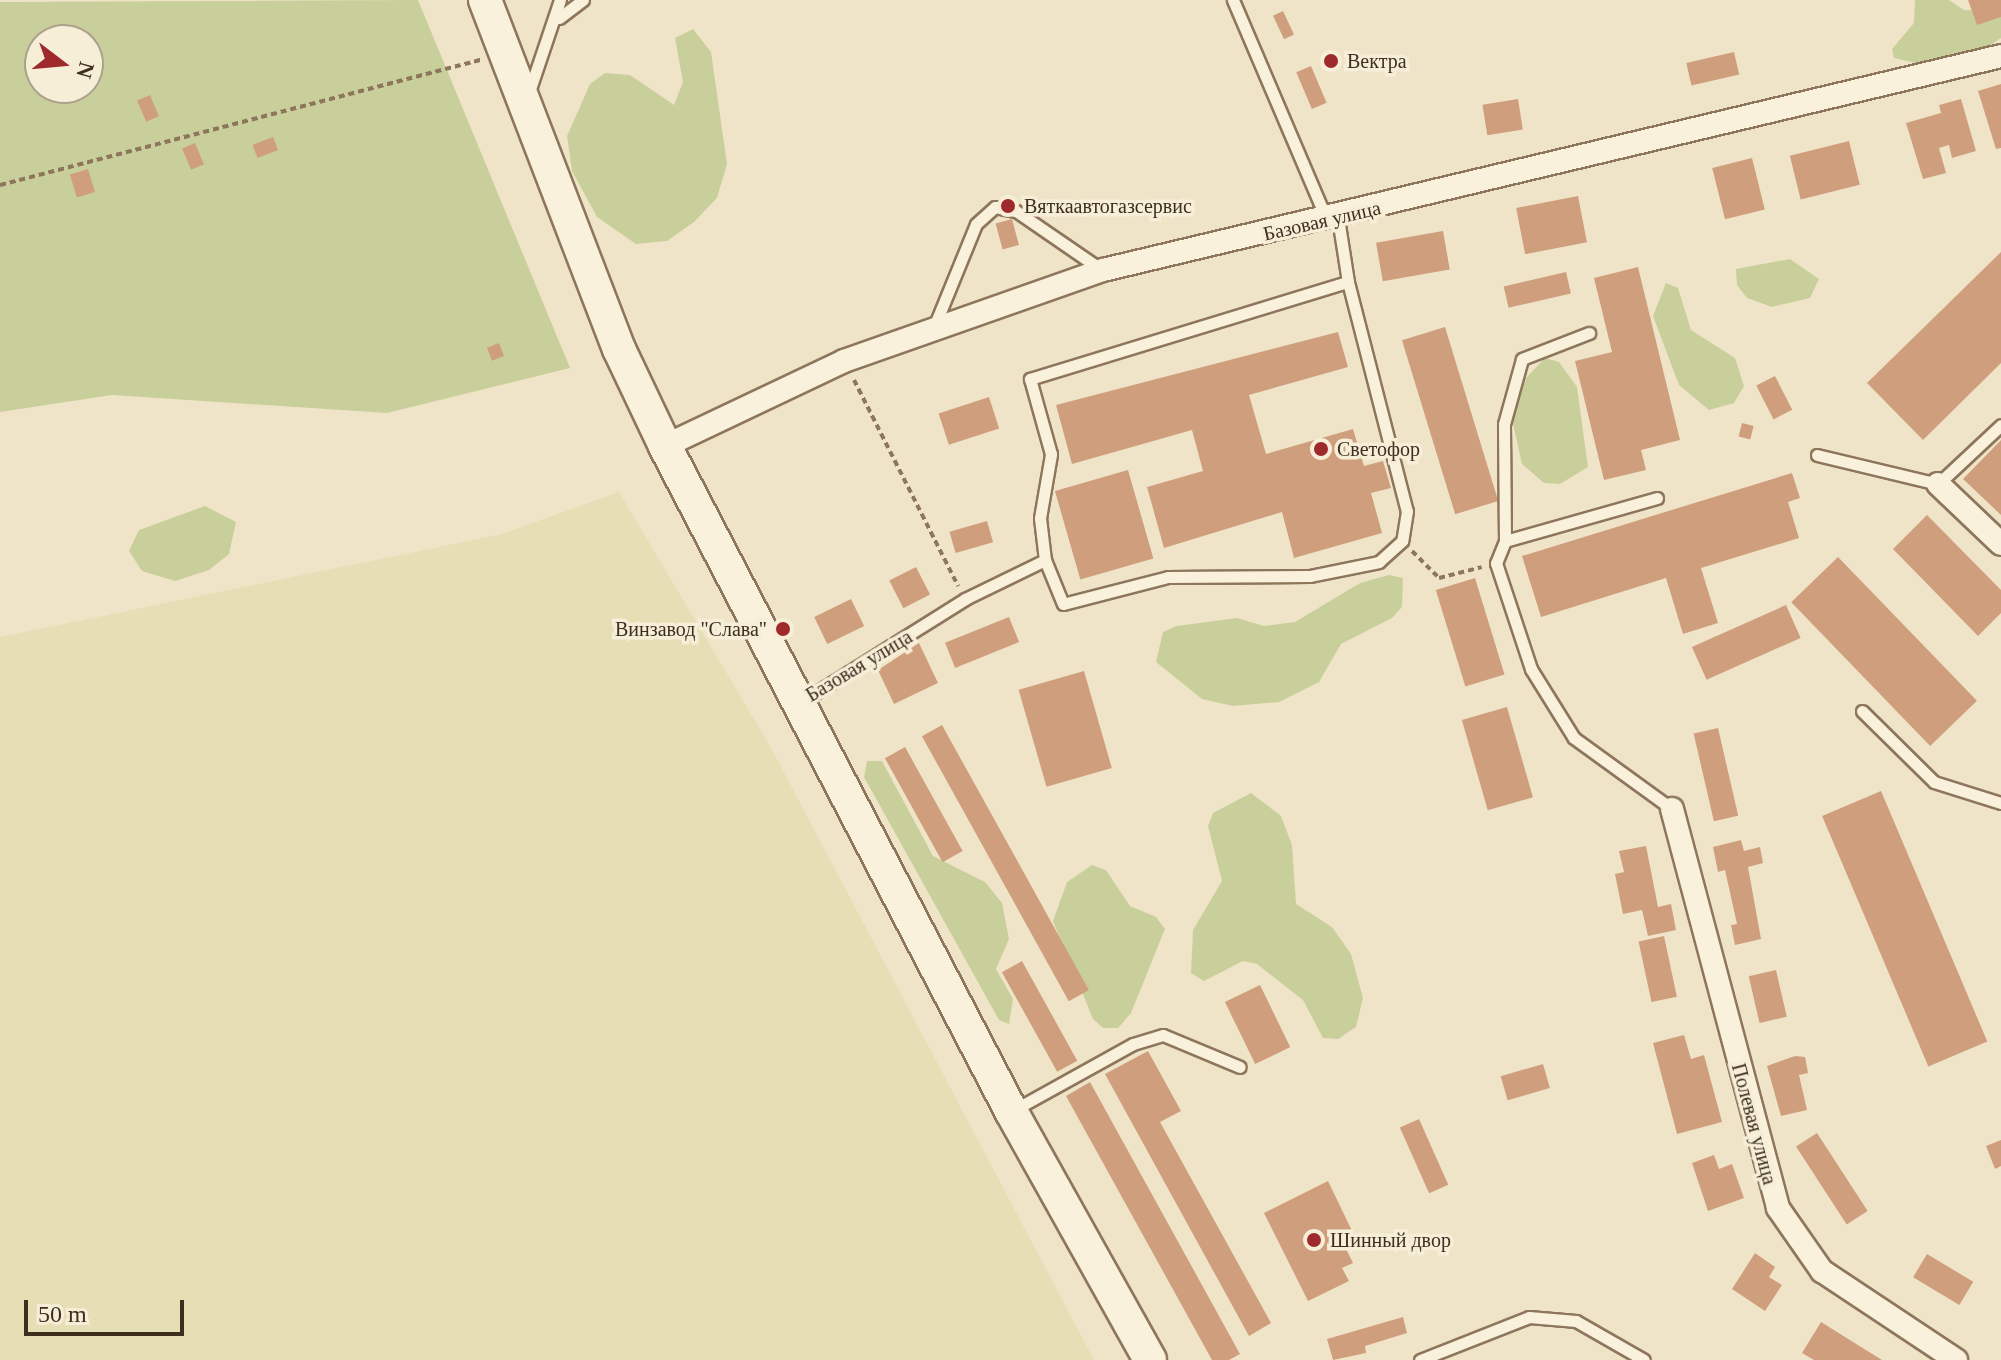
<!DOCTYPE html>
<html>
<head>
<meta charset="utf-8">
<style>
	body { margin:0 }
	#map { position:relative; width:2001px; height:1360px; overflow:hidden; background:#f0e4c8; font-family:Georgia,serif }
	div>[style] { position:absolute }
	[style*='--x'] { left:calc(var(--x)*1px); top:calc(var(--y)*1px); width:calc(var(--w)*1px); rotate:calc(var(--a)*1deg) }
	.farmland>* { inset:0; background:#e6deb5 }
	.green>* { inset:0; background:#c9cf9b }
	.building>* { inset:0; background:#cf9f7d; transform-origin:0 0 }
	.path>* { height:4px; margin-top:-2px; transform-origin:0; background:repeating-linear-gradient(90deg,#8d765c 0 6px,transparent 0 10px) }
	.roads { filter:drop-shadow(2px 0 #8d765c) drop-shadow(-2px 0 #8d765c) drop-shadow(0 2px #8d765c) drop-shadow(0 -2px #8d765c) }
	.service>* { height:11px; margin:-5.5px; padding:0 5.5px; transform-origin:5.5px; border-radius:5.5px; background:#faf1dc }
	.minor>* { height:22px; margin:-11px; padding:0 11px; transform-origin:11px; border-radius:11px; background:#faf1dc }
	.secondary>* { height:32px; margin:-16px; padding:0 16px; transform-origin:16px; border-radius:16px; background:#faf1dc }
	.dots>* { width:22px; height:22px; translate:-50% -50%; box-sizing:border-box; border:4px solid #f7eed8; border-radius:50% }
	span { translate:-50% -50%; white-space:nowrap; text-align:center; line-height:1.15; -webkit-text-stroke:7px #f7eed8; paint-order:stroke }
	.poi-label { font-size:20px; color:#3d2e20 }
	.left { translate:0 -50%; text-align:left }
	.right { translate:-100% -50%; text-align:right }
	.street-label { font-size:20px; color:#3d2e20 }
	.north { position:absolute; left:24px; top:24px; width:80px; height:80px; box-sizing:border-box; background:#f7eed8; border:2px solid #ada18e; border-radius:50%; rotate:106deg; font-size:22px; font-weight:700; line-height:32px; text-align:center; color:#3d2e20 }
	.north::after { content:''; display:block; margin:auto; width:28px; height:36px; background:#9e2a2b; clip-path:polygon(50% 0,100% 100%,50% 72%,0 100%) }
	.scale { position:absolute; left:24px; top:1300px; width:160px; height:36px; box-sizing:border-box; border:4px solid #3d2e20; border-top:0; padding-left:10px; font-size:24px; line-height:28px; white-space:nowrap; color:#3d2e20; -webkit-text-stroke:6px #f7eed8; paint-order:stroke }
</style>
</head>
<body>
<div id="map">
	<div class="farmland">
		<i style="clip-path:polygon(619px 492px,770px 746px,1094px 1360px,0 1360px,0 637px,502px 534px)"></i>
	</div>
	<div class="green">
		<i style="clip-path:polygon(evenodd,418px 0,570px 368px,387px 413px,112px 395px,0 412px,0 2px,418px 0,40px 40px,88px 40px,88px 88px,40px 88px,40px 40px)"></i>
		<i style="clip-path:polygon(1915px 0,1949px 0,1964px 10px,1986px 11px,2001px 1px,2001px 38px,1985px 49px,1921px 64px,1894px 58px,1892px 49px,1914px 23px)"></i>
		<i style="clip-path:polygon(693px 29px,711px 52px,727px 164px,717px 198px,694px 222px,667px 241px,636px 244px,597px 217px,572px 171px,567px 136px,590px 84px,605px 73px,630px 75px,674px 105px,683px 82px,675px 38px)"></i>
		<i style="clip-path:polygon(1790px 259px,1819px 279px,1810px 298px,1772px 307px,1747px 298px,1737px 285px,1736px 269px)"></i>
		<i style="clip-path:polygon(1666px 283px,1678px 288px,1691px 330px,1735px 358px,1744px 386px,1734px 403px,1709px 410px,1679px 385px,1653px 316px)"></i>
		<i style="clip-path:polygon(1545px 358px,1559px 362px,1577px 387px,1588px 467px,1560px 484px,1544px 483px,1522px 464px,1512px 419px,1526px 378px)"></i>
		<i style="clip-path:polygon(205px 506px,236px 522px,229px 554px,209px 570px,175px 581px,142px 571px,129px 551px,139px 530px)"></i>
		<i style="clip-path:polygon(1389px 575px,1403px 578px,1402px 607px,1392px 618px,1341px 644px,1319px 682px,1279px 702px,1233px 706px,1202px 699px,1156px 662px,1163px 632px,1177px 626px,1237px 618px,1264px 626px,1295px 622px,1360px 583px)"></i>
		<i style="clip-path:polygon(867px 761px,882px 761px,933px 856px,985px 882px,1002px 903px,1009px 939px,996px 969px,1013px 999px,1009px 1024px,999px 1020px,864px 777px)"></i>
		<i style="clip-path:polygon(1251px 793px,1281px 816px,1292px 845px,1296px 904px,1332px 927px,1351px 954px,1363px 998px,1356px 1027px,1338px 1039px,1323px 1038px,1303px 1000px,1257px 964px,1243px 961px,1204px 981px,1191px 973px,1193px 930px,1222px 881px,1208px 826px,1213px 813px)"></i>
		<i style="clip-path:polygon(1092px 865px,1106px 870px,1130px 906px,1156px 917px,1165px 929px,1131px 1013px,1118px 1028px,1103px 1028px,1093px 1019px,1053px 921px,1067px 882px)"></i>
	</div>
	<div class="building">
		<i style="clip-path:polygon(1968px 0,2001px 0,2001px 17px,1977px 25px)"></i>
		<i style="left:1283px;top:11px;width:26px;height:11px;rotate:65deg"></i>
		<i style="left:1734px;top:52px;width:23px;height:49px;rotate:77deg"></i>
		<i style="left:1311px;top:66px;width:40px;height:16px;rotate:67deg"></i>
		<i style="clip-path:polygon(2001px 84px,2001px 148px,1996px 149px,1978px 91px)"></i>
		<i style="left:150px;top:95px;width:23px;height:14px;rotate:67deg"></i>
		<i style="left:1518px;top:99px;width:31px;height:36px;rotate:81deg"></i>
		<i style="clip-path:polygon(1961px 99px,1976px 151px,1952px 158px,1949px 145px,1939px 148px,1946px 173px,1923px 179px,1906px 123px,1941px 113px,1939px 105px)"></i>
		<i style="left:273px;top:137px;width:14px;height:22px;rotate:69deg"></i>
		<i style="left:1849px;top:141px;width:45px;height:61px;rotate:76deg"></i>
		<i style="left:195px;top:143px;width:23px;height:14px;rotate:67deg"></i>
		<i style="left:1752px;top:158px;width:53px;height:41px;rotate:76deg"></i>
		<i style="left:88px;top:169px;width:24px;height:19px;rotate:73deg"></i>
		<i style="left:1578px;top:196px;width:47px;height:63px;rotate:79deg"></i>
		<i style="left:1012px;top:219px;width:27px;height:17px;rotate:75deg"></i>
		<i style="left:1443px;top:231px;width:39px;height:68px;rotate:80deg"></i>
		<i style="clip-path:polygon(2001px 252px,2001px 363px,1923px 440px,1867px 383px)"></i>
		<i style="clip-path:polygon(1638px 267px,1680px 440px,1641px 450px,1646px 470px,1604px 480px,1575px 361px,1612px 352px,1594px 278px)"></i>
		<i style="left:1566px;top:272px;width:22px;height:64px;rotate:77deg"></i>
		<i style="left:1445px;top:327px;width:182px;height:45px;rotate:73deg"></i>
		<i style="clip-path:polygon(1338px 332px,1348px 367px,1249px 395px,1266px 454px,1353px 429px,1364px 466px,1383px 461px,1391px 488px,1371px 493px,1382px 533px,1294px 558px,1282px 512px,1164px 548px,1147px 487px,1203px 471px,1192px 430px,1072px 464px,1056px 405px)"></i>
		<i style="left:499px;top:343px;width:14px;height:13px;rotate:69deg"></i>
		<i style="left:1775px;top:376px;width:38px;height:21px;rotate:63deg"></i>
		<i style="left:989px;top:397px;width:33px;height:53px;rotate:72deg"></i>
		<i style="left:1742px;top:423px;width:12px;height:14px;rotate:14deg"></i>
		<i style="clip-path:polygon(2001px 440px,2001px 515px,1963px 479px)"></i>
		<i style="left:1128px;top:470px;width:92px;height:76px;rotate:74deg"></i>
		<i style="clip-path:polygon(1792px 473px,1800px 498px,1788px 502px,1799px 538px,1701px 568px,1718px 623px,1683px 634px,1666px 578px,1541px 617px,1522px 556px)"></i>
		<i style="clip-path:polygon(1927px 515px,2001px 590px,2001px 613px,1978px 636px,1893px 549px)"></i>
		<i style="left:987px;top:521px;width:22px;height:39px;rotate:74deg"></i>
		<i style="left:1838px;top:557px;width:200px;height:65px;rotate:46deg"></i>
		<i style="left:916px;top:567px;width:31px;height:30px;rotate:63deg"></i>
		<i style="left:1475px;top:578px;width:101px;height:41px;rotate:73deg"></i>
		<i style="left:851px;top:599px;width:30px;height:41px;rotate:64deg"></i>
		<i style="left:1786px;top:605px;width:36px;height:103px;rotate:66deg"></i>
		<i style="left:1009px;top:617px;width:27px;height:69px;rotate:68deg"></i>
		<i style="clip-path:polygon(919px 643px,938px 683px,894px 704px,878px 670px)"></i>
		<i style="left:1084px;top:671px;width:101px;height:68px;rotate:74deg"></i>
		<i style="left:1507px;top:707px;width:94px;height:47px;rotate:74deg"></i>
		<i style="left:942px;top:725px;width:303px;height:23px;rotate:61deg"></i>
		<i style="left:1718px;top:728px;width:90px;height:25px;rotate:77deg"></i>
		<i style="left:905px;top:747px;width:119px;height:23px;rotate:61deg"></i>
		<i style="left:1881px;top:791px;width:272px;height:64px;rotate:67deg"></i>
		<i style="clip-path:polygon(1741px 840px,1744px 851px,1760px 847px,1763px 863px,1748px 867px,1761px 939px,1735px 945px,1731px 925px,1737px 924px,1725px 870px,1718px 872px,1713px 847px)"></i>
		<i style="clip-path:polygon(1646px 846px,1658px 907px,1671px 904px,1676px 930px,1648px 936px,1642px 910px,1623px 914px,1615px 874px,1624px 872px,1619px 851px)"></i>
		<i style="left:1664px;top:936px;width:62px;height:26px;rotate:78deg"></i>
		<i style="left:1022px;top:961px;width:114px;height:23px;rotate:61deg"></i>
		<i style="left:1776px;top:970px;width:48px;height:28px;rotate:77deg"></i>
		<i style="left:1260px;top:985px;width:69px;height:39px;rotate:64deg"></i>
		<i style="clip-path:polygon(1684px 1035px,1691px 1059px,1704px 1055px,1722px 1122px,1677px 1134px,1653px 1043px)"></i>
		<i style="clip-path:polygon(1148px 1051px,1181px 1111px,1160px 1122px,1271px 1323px,1249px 1336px,1105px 1074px)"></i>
		<i style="clip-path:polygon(1795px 1056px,1805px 1057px,1808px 1073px,1799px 1075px,1807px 1110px,1781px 1116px,1767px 1066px)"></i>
		<i style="left:1543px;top:1064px;width:25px;height:44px;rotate:74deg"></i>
		<i style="clip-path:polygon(1090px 1082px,1240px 1354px,1229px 1360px,1212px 1360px,1066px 1096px)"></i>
		<i style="left:1419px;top:1119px;width:72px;height:21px;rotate:66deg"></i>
		<i style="left:1817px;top:1133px;width:93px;height:25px;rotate:57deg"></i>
		<i style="clip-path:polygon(2001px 1140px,2001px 1166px,1995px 1169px,1986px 1146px)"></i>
		<i style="clip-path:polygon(1714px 1155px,1719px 1169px,1732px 1164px,1744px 1198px,1708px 1211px,1692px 1163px)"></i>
		<i style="clip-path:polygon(1328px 1181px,1355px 1237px,1343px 1243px,1353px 1263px,1342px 1268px,1349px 1281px,1308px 1301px,1264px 1213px)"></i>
		<i style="clip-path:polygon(1755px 1253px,1775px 1267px,1769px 1277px,1782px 1285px,1765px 1311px,1732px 1289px)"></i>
		<i style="left:1927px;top:1254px;width:54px;height:27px;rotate:31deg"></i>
		<i style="clip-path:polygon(1403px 1317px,1407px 1333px,1365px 1346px,1366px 1353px,1333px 1360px,1327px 1339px)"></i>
		<i style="clip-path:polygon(1821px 1322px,1882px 1360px,1814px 1360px,1802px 1353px)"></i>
	</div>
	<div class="path">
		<i style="--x:0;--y:185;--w:497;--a:-14.6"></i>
		<i style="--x:854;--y:380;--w:231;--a:63.2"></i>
		<i style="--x:1412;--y:551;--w:38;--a:45"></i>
		<i style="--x:1439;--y:578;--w:44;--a:-14.3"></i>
	</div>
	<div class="roads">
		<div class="service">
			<i style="--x:1233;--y:0;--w:239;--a:66.9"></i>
			<i style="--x:559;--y:18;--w:30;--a:-37"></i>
			<i style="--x:529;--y:92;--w:97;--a:-71.4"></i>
			<i style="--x:1338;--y:218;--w:65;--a:81.1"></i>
			<i style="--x:1348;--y:282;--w:236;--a:75.6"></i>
			<i style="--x:1407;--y:511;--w:30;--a:99"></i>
			<i style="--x:1402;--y:541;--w:31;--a:138"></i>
			<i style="--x:1379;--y:562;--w:70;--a:168.5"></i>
			<i style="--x:1310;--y:576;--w:142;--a:179.6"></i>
			<i style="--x:1168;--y:577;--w:108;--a:165.6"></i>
			<i style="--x:1063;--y:604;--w:48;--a:-112.2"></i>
			<i style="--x:1045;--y:560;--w:42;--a:-96.8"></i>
			<i style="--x:1040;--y:518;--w:65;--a:-80.2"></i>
			<i style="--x:1051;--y:454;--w:78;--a:-105.6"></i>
			<i style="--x:1030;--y:379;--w:332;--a:-17"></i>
			<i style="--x:934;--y:327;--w:111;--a:-67.8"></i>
			<i style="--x:976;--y:224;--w:25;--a:-42"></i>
			<i style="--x:995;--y:207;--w:21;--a:11"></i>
			<i style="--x:1016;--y:211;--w:104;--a:34.5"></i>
			<i style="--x:1817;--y:455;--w:124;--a:13.5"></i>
			<i style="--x:1938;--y:484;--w:86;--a:-43.1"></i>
			<i style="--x:1657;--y:498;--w:158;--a:164.2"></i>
			<i style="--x:1505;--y:541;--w:24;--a:112"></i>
			<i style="--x:1496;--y:563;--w:112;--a:71.7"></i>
			<i style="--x:1531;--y:669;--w:81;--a:58.1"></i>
			<i style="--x:1574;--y:738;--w:121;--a:35.9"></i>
			<i style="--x:1505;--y:541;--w:117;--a:-90.5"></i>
			<i style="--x:1504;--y:424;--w:67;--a:-74.5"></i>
			<i style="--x:1522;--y:359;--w:72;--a:-21.2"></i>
			<i style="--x:801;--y:702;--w:194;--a:-32.1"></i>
			<i style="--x:965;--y:599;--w:89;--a:-26"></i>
			<i style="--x:1862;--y:711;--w:101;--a:44.6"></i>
			<i style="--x:1934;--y:782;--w:70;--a:17.4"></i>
			<i style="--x:1012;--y:1111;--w:138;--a:-29"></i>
			<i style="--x:1133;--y:1044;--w:31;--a:-17"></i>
			<i style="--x:1163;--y:1035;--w:83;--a:22.6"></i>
			<i style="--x:1420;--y:1360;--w:117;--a:-21.5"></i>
			<i style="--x:1529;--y:1317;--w:47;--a:4.9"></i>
			<i style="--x:1576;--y:1321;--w:78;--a:29.8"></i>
		</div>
		<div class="minor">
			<i style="--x:665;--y:446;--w:198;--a:-25.4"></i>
			<i style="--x:844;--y:361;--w:275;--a:-19.4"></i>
			<i style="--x:1103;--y:270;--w:923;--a:-13.4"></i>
			<i style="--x:1938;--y:484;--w:87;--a:43.6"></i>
			<i style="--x:1672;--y:809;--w:413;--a:75.1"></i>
			<i style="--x:1778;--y:1208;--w:77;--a:55.1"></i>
			<i style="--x:1822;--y:1271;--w:161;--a:33.6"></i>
		</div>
		<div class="secondary">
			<i style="--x:485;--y:0;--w:374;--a:69"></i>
			<i style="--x:619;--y:349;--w:107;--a:64.6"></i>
			<i style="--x:665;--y:446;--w:750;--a:62.51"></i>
			<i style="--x:1011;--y:1111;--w:285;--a:60.8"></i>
		</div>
	</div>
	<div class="dots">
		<i style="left:1331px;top:61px;background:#9e2a2b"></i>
		<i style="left:1008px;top:206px;background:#9e2a2b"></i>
		<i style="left:1321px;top:449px;background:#9e2a2b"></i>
		<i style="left:783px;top:629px;background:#9e2a2b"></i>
		<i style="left:1314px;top:1240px;background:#9e2a2b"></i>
	</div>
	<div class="poi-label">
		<span class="left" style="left:1347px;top:61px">Вектра</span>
		<span class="left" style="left:1024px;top:206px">Вяткаавтогазсервис</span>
		<span class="left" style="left:1337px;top:449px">Светофор</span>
		<span class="right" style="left:767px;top:629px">Винзавод "Слава"</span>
		<span class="left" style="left:1330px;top:1240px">Шинный двор</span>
	</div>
	<div class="street-label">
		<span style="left:1322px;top:221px;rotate:-13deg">Базовая улица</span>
		<span style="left:859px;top:666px;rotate:-31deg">Базовая улица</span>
		<span style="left:1754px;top:1124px;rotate:75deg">Полевая улица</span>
	</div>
	<div class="north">N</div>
	<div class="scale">50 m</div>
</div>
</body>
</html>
